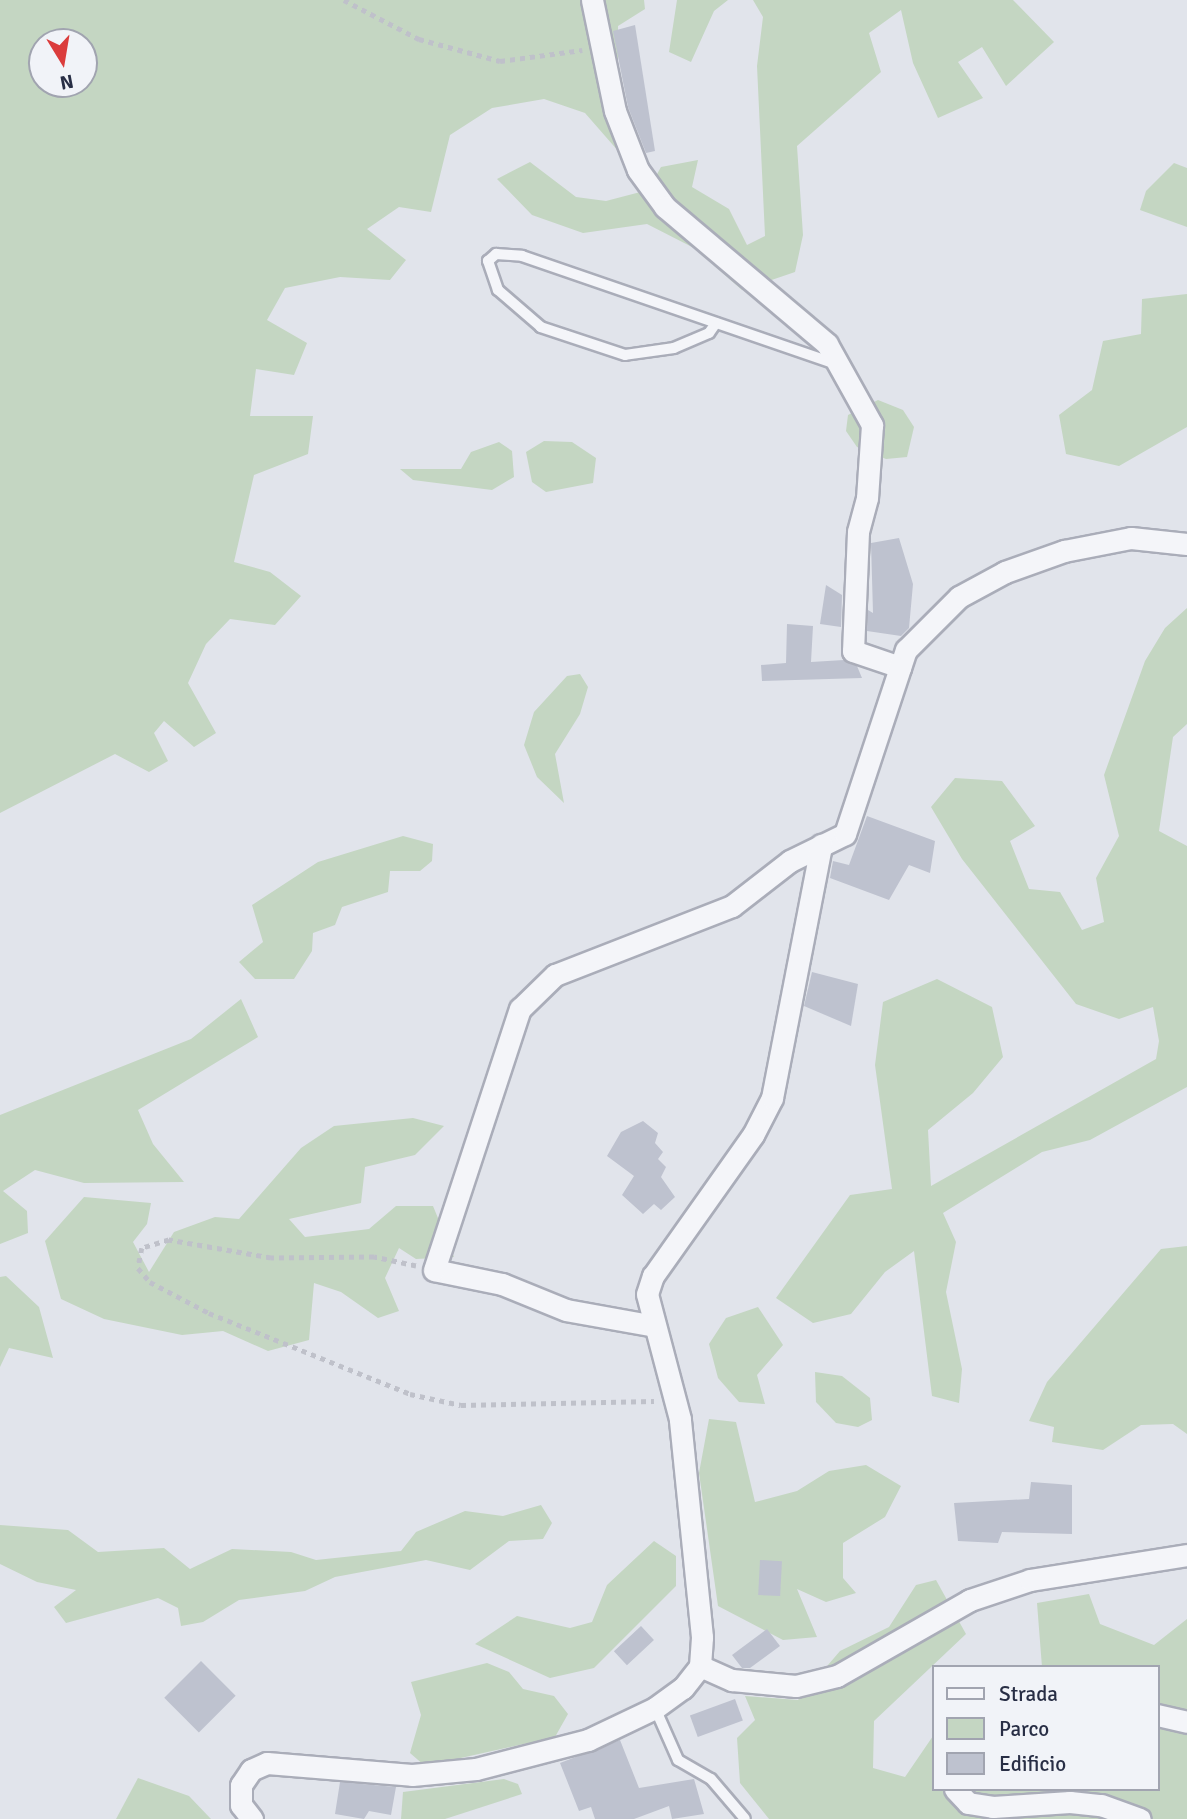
<!DOCTYPE html>
<html>
<head>
<meta charset="utf-8">
<style>
	body { margin:0 }
	#map { position:relative; width:1187px; height:1819px; overflow:hidden; background:#e1e4eb; font-family:Signika,sans-serif }
	div>[style] { position:absolute }
	[style*='--x'] { left:calc(var(--x)*1px); top:calc(var(--y)*1px); width:calc(var(--w)*1px); rotate:calc(var(--a)*1deg) }
	.green>* { inset:0; background:#c4d6c2 }
	.building>* { inset:0; background:#bec2cf; transform-origin:0 0 }
	.path>* { height:4.5px; margin-top:-2.25px; transform-origin:0; background:repeating-linear-gradient(90deg,#bfc1ca 0 5px,transparent 0 10px) }
	.roads { filter:drop-shadow(2px 0 #aaadb9) drop-shadow(-2px 0 #aaadb9) drop-shadow(0 2px #aaadb9) drop-shadow(0 -2px #aaadb9) }
	.lane>* { height:10px; margin:-5px; padding:0 5px; transform-origin:5px; border-radius:5px; background:#f4f5f9 }
	.street>* { height:21px; margin:-10.5px; padding:0 10.5px; transform-origin:10.5px; border-radius:10.5px; background:#f4f5f9 }
	span { translate:-50% -50%; white-space:nowrap; text-align:center; line-height:1.15; -webkit-text-stroke:7px #f1f3f8; paint-order:stroke }
	.legend { position:absolute; left:932px; top:1665px; width:228px; height:126px; box-sizing:border-box; background:#f1f3f8; border:2px solid #a1a4b0; margin:0; padding:9px 12px; list-style:none; font-size:21px; color:#282e45 }
	.legend li { display:flex; align-items:center; gap:14px; height:35px }
	.legend b { width:35px; border:2px solid #a1a4b0 }
	.north { position:absolute; left:28px; top:28px; width:70px; height:70px; box-sizing:border-box; background:#f1f3f8; border:2px solid #a1a4b0; border-radius:50%; rotate:169deg; font-size:19px; font-weight:700; line-height:28px; text-align:center; color:#282e45 }
	.north::after { content:''; display:block; margin:auto; width:24px; height:32px; background:#db3c3c; clip-path:polygon(50% 0,100% 100%,50% 72%,0 100%) }
</style>
</head>
<body>
<div id="map">
	<div class="green">
		<i style="clip-path:polygon(evenodd,0 0,644px 0,645px 9px,618px 26px,618px 65px,632px 133px,619px 152px,585px 113px,544px 99px,492px 108px,450px 135px,431px 212px,399px 207px,367px 229px,406px 260px,390px 280px,340px 277px,285px 288px,267px 320px,307px 343px,294px 375px,256px 369px,250px 416px,313px 416px,308px 454px,254px 475px,234px 562px,270px 572px,301px 596px,275px 625px,230px 619px,206px 644px,188px 683px,216px 733px,194px 747px,164px 721px,154px 733px,168px 761px,149px 772px,115px 754px,0 813px,0 0,42px 42px,84px 42px,84px 84px,42px 84px,42px 42px)"></i>
		<i style="clip-path:polygon(677px 0,728px 0,714px 11px,691px 62px,669px 52px)"></i>
		<i style="clip-path:polygon(753px 0,1013px 0,1054px 42px,1006px 86px,982px 47px,958px 62px,983px 98px,938px 118px,913px 63px,901px 10px,869px 33px,881px 72px,797px 146px,803px 235px,795px 272px,742px 290px,694px 248px,647px 224px,583px 233px,532px 215px,497px 179px,530px 162px,576px 197px,606px 201px,648px 190px,661px 167px,698px 160px,692px 187px,729px 209px,747px 245px,765px 236px,757px 66px,763px 17px)"></i>
		<i style="clip-path:polygon(1174px 163px,1187px 168px,1187px 227px,1140px 210px,1146px 191px)"></i>
		<i style="clip-path:polygon(1187px 294px,1187px 427px,1119px 466px,1066px 454px,1059px 415px,1092px 390px,1103px 341px,1141px 334px,1142px 299px)"></i>
		<i style="clip-path:polygon(878px 400px,903px 410px,914px 427px,907px 457px,886px 459px,857px 447px,846px 431px,848px 415px)"></i>
		<i style="clip-path:polygon(544px 441px,572px 442px,596px 458px,593px 483px,546px 492px,532px 482px,526px 452px)"></i>
		<i style="clip-path:polygon(499px 442px,512px 451px,514px 477px,492px 490px,413px 480px,400px 469px,461px 469px,471px 452px)"></i>
		<i style="clip-path:polygon(1187px 608px,1187px 724px,1173px 737px,1159px 831px,1187px 846px,1187px 1087px,1090px 1140px,1042px 1152px,943px 1213px,956px 1242px,946px 1292px,962px 1369px,959px 1403px,932px 1396px,914px 1251px,885px 1272px,851px 1314px,813px 1323px,776px 1298px,850px 1195px,892px 1189px,875px 1065px,883px 1002px,937px 979px,992px 1007px,1003px 1057px,973px 1093px,928px 1130px,931px 1186px,1156px 1059px,1159px 1041px,1153px 1007px,1119px 1019px,1076px 1004px,962px 859px,931px 807px,955px 778px,1002px 781px,1035px 826px,1010px 841px,1029px 889px,1060px 892px,1082px 930px,1104px 922px,1096px 878px,1119px 836px,1104px 775px,1145px 661px,1165px 628px)"></i>
		<i style="clip-path:polygon(580px 674px,588px 687px,580px 714px,555px 754px,564px 803px,537px 777px,524px 745px,534px 712px,567px 676px)"></i>
		<i style="clip-path:polygon(403px 836px,433px 844px,432px 861px,420px 871px,390px 871px,388px 892px,342px 907px,335px 925px,313px 933px,312px 951px,294px 979px,255px 979px,239px 962px,263px 942px,252px 905px,318px 862px)"></i>
		<i style="clip-path:polygon(241px 999px,258px 1037px,138px 1110px,153px 1144px,184px 1182px,84px 1183px,35px 1170px,3px 1191px,27px 1211px,28px 1233px,0 1244px,0 1115px,191px 1039px)"></i>
		<i style="clip-path:polygon(413px 1118px,444px 1126px,415px 1155px,365px 1167px,361px 1203px,289px 1219px,305px 1237px,369px 1229px,396px 1206px,433px 1206px,454px 1257px,416px 1259px,399px 1248px,385px 1278px,399px 1311px,378px 1318px,341px 1292px,314px 1283px,309px 1340px,268px 1351px,223px 1331px,182px 1335px,104px 1319px,61px 1299px,45px 1241px,84px 1197px,151px 1203px,147px 1224px,133px 1242px,149px 1272px,174px 1232px,215px 1217px,239px 1219px,301px 1148px,334px 1126px)"></i>
		<i style="clip-path:polygon(1187px 1246px,1187px 1434px,1173px 1424px,1141px 1425px,1103px 1450px,1052px 1442px,1054px 1427px,1029px 1421px,1047px 1382px,1161px 1249px)"></i>
		<i style="clip-path:polygon(6px 1276px,39px 1307px,53px 1358px,9px 1348px,0 1367px,0 1277px)"></i>
		<i style="clip-path:polygon(758px 1307px,783px 1345px,757px 1375px,765px 1404px,739px 1402px,718px 1378px,709px 1344px,726px 1318px)"></i>
		<i style="clip-path:polygon(815px 1372px,842px 1376px,870px 1398px,872px 1420px,858px 1427px,836px 1423px,816px 1402px)"></i>
		<i style="clip-path:polygon(709px 1419px,736px 1422px,755px 1502px,797px 1491px,829px 1471px,866px 1465px,901px 1486px,885px 1517px,843px 1543px,843px 1578px,856px 1593px,826px 1602px,797px 1589px,817px 1637px,783px 1640px,718px 1606px,699px 1473px)"></i>
		<i style="clip-path:polygon(541px 1505px,552px 1523px,543px 1539px,509px 1541px,470px 1570px,426px 1560px,335px 1577px,305px 1591px,239px 1600px,203px 1622px,181px 1626px,178px 1608px,158px 1598px,66px 1623px,54px 1607px,76px 1590px,37px 1582px,0 1564px,0 1525px,68px 1530px,98px 1552px,164px 1548px,190px 1569px,232px 1549px,291px 1552px,316px 1560px,401px 1551px,416px 1532px,465px 1511px,503px 1516px)"></i>
		<i style="clip-path:polygon(654px 1541px,676px 1556px,676px 1586px,594px 1668px,550px 1678px,475px 1644px,517px 1616px,570px 1628px,592px 1622px,607px 1585px)"></i>
		<i style="clip-path:polygon(936px 1580px,966px 1634px,874px 1721px,873px 1768px,905px 1777px,933px 1736px,933px 1789px,1157px 1789px,1157px 1667px,1042px 1667px,1037px 1603px,1089px 1594px,1100px 1624px,1154px 1645px,1187px 1619px,1187px 1819px,769px 1819px,740px 1783px,737px 1738px,755px 1720px,745px 1696px,798px 1700px,840px 1651px,889px 1627px,916px 1585px)"></i>
		<i style="clip-path:polygon(487px 1663px,509px 1672px,523px 1689px,554px 1696px,568px 1714px,555px 1737px,425px 1766px,410px 1753px,421px 1715px,411px 1682px)"></i>
		<i style="clip-path:polygon(138px 1778px,189px 1796px,211px 1819px,116px 1819px)"></i>
		<i style="clip-path:polygon(504px 1779px,518px 1784px,522px 1794px,445px 1819px,401px 1819px,403px 1792px)"></i>
	</div>
	<div class="building">
		<i style="clip-path:polygon(635px 25px,655px 151px,646px 153px,628px 107px,613px 31px)"></i>
		<i style="clip-path:polygon(899px 538px,913px 584px,909px 628px,901px 636px,867px 631px,868px 610px,873px 613px,871px 543px)"></i>
		<i style="clip-path:polygon(826px 585px,842px 595px,841px 627px,820px 624px)"></i>
		<i style="clip-path:polygon(787px 624px,813px 626px,811px 662px,844px 660px,857px 666px,862px 678px,762px 681px,761px 665px,786px 663px)"></i>
		<i style="clip-path:polygon(867px 816px,935px 841px,930px 873px,909px 865px,889px 900px,830px 878px,833px 861px,849px 865px)"></i>
		<i style="clip-path:polygon(812px 972px,858px 984px,851px 1026px,804px 1006px)"></i>
		<i style="clip-path:polygon(643px 1121px,658px 1133px,655px 1143px,663px 1152px,658px 1159px,666px 1167px,661px 1177px,675px 1197px,661px 1210px,654px 1204px,643px 1214px,622px 1195px,634px 1176px,607px 1156px,621px 1132px)"></i>
		<i style="clip-path:polygon(1031px 1482px,1072px 1485px,1072px 1534px,1002px 1532px,998px 1543px,958px 1541px,954px 1503px,1029px 1499px)"></i>
		<i style="left:760px;top:1560px;width:22px;height:35px;rotate:3deg"></i>
		<i style="left:641px;top:1626px;width:19px;height:37px;rotate:47deg"></i>
		<i style="clip-path:polygon(767px 1629px,780px 1646px,750px 1668px,742px 1668px,732px 1655px)"></i>
		<i style="left:201px;top:1661px;width:49px;height:52px;rotate:45deg"></i>
		<i style="left:735px;top:1699px;width:23px;height:48px;rotate:70deg"></i>
		<i style="clip-path:polygon(620px 1740px,639px 1788px,694px 1779px,704px 1814px,672px 1819px,669px 1806px,634px 1819px,595px 1819px,591px 1807px,579px 1811px,560px 1763px)"></i>
		<i style="clip-path:polygon(340px 1782px,396px 1787px,391px 1815px,369px 1811px,364px 1819px,335px 1814px)"></i>
	</div>
	<div class="path">
		<i style="--x:344;--y:0;--w:85;--a:27.5"></i>
		<i style="--x:419;--y:39;--w:84;--a:15.2"></i>
		<i style="--x:500;--y:61;--w:83;--a:-7.6"></i>
		<i style="--x:416;--y:1266;--w:43;--a:-167.9"></i>
		<i style="--x:374;--y:1257;--w:103;--a:179.4"></i>
		<i style="--x:271;--y:1258;--w:104;--a:-170"></i>
		<i style="--x:169;--y:1240;--w:28;--a:163"></i>
		<i style="--x:142;--y:1248;--w:20;--a:101"></i>
		<i style="--x:138;--y:1268;--w:18;--a:49"></i>
		<i style="--x:150;--y:1282;--w:67;--a:27.7"></i>
		<i style="--x:209;--y:1313;--w:217;--a:21.9"></i>
		<i style="--x:410;--y:1394;--w:52;--a:12.2"></i>
		<i style="--x:461;--y:1405;--w:193;--a:-1.2"></i>
	</div>
	<div class="roads">
		<div class="lane">
			<i style="--x:716;--y:323;--w:12;--a:125"></i>
			<i style="--x:709;--y:333;--w:38;--a:157"></i>
			<i style="--x:674;--y:348;--w:49;--a:171.9"></i>
			<i style="--x:625;--y:355;--w:89;--a:-161.6"></i>
			<i style="--x:541;--y:327;--w:57;--a:-139.3"></i>
			<i style="--x:498;--y:290;--w:31;--a:-109"></i>
			<i style="--x:488;--y:261;--w:11;--a:-41"></i>
			<i style="--x:496;--y:254;--w:26;--a:4"></i>
			<i style="--x:522;--y:256;--w:332;--a:19"></i>
			<i style="--x:655;--y:1708;--w:57;--a:66.1"></i>
			<i style="--x:678;--y:1760;--w:38;--a:30"></i>
			<i style="--x:711;--y:1779;--w:52;--a:49.6"></i>
		</div>
		<div class="street">
			<i style="--x:592;--y:0;--w:113;--a:78.3"></i>
			<i style="--x:615;--y:111;--w:63;--a:68.7"></i>
			<i style="--x:638;--y:170;--w:46;--a:53.9"></i>
			<i style="--x:665;--y:207;--w:212;--a:40.2"></i>
			<i style="--x:827;--y:344;--w:93;--a:60.9"></i>
			<i style="--x:872;--y:425;--w:73;--a:93.9"></i>
			<i style="--x:867;--y:498;--w:35;--a:105"></i>
			<i style="--x:858;--y:532;--w:119;--a:92.4"></i>
			<i style="--x:853;--y:651;--w:50;--a:18.8"></i>
			<i style="--x:655;--y:1326;--w:90;--a:-169.8"></i>
			<i style="--x:566;--y:1310;--w:69;--a:-157.9"></i>
			<i style="--x:502;--y:1284;--w:69;--a:-168.4"></i>
			<i style="--x:434;--y:1270;--w:275;--a:-71.8"></i>
			<i style="--x:520;--y:1009;--w:49;--a:-44.2"></i>
			<i style="--x:555;--y:975;--w:190;--a:-21.3"></i>
			<i style="--x:732;--y:906;--w:73;--a:-37.8"></i>
			<i style="--x:790;--y:861;--w:61;--a:-26.1"></i>
			<i style="--x:845;--y:834;--w:194;--a:-71.7"></i>
			<i style="--x:906;--y:650;--w:75;--a:-45"></i>
			<i style="--x:959;--y:597;--w:52;--a:-28.5"></i>
			<i style="--x:1005;--y:572;--w:63;--a:-19.6"></i>
			<i style="--x:1064;--y:551;--w:68;--a:-11"></i>
			<i style="--x:1131;--y:538;--w:56;--a:6.1"></i>
			<i style="--x:700;--y:1666;--w:35;--a:24"></i>
			<i style="--x:732;--y:1680;--w:64;--a:5.4"></i>
			<i style="--x:796;--y:1686;--w:42;--a:-13.7"></i>
			<i style="--x:837;--y:1676;--w:153;--a:-29.7"></i>
			<i style="--x:970;--y:1600;--w:63;--a:-18.4"></i>
			<i style="--x:1030;--y:1580;--w:159;--a:-9"></i>
			<i style="--x:1157;--y:1715;--w:31;--a:13"></i>
			<i style="--x:955;--y:1789;--w:19;--a:47"></i>
			<i style="--x:968;--y:1803;--w:25;--a:9"></i>
			<i style="--x:993;--y:1807;--w:77;--a:-3.7"></i>
			<i style="--x:1070;--y:1802;--w:31;--a:6"></i>
			<i style="--x:1101;--y:1805;--w:41;--a:19.7"></i>
			<i style="--x:252;--y:1819;--w:18;--a:-128"></i>
			<i style="--x:241;--y:1805;--w:20;--a:-90"></i>
			<i style="--x:241;--y:1785;--w:18;--a:-56"></i>
			<i style="--x:251;--y:1770;--w:17;--a:-24"></i>
			<i style="--x:267;--y:1763;--w:145;--a:4.7"></i>
			<i style="--x:412;--y:1775;--w:64;--a:-5.4"></i>
			<i style="--x:476;--y:1769;--w:116;--a:-14.5"></i>
			<i style="--x:588;--y:1740;--w:74;--a:-25.5"></i>
			<i style="--x:655;--y:1708;--w:34;--a:-36"></i>
			<i style="--x:683;--y:1688;--w:28;--a:-52"></i>
			<i style="--x:700;--y:1666;--w:29;--a:-86"></i>
			<i style="--x:702;--y:1637;--w:219;--a:-95.8"></i>
			<i style="--x:680;--y:1419;--w:129;--a:-104.8"></i>
			<i style="--x:647;--y:1294;--w:19;--a:-72"></i>
			<i style="--x:653;--y:1276;--w:173;--a:-54.7"></i>
			<i style="--x:753;--y:1135;--w:42;--a:-62.8"></i>
			<i style="--x:772;--y:1098;--w:258;--a:-79"></i>
		</div>
	</div>
	<ul class="legend">
	<li><b style="height:9px;background:#f4f5f9"></b>Strada</li>
	<li><b style="height:19px;background:#c4d6c2"></b>Parco</li>
	<li><b style="height:19px;background:#bec2cf"></b>Edificio</li>
	</ul>
	<div class="north">N</div>
</div>
</body>
</html>
